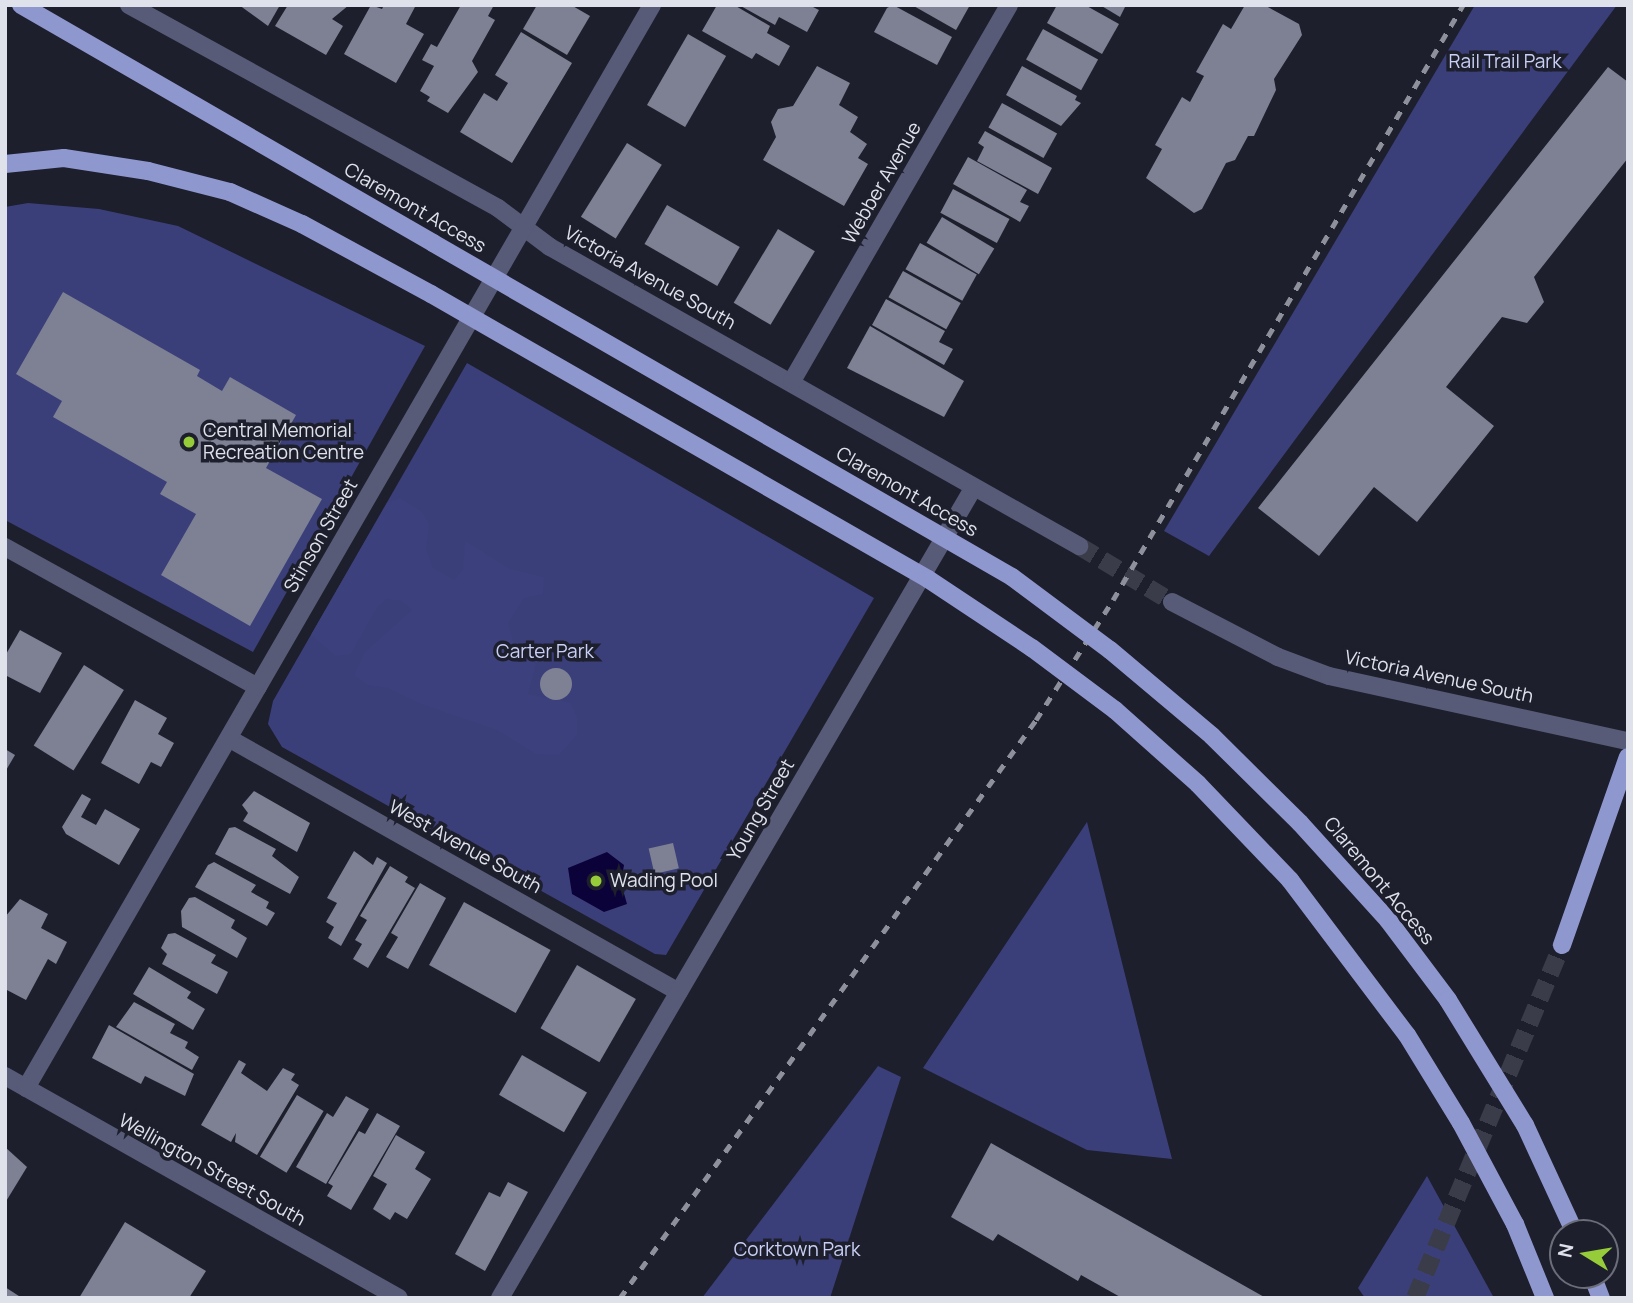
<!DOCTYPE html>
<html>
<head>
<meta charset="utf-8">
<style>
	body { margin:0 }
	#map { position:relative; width:1633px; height:1303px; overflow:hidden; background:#1d1f2d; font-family:Manrope,sans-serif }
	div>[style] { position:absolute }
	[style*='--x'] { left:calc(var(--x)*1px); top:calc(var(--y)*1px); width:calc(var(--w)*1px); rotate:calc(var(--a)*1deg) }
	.green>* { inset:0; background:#3b3f79 }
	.forest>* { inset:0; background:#3c407c }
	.water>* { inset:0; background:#0b0239 }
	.building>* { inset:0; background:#7e8193; transform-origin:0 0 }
	.round { border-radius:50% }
	.minor-tunnel>* { height:18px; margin-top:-9px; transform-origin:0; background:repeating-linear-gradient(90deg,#3a3c4a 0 18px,transparent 0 27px) }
	.major-tunnel>* { height:18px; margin-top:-9px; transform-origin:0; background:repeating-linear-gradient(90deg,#3a3c4a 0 18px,transparent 0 27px) }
	.minor>* { height:18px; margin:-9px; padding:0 9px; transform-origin:9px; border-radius:9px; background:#575b77 }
	.major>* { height:18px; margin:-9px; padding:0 9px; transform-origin:9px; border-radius:9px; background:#8f97cf }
	.rail>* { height:5px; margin-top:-2.5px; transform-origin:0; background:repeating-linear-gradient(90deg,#8e909b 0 9px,transparent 0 18px) }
	.major-bridge>* { height:18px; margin:-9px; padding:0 9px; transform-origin:9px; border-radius:9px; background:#8f97cf }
	.dots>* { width:19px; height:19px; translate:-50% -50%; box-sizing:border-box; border:4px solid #1d1f2d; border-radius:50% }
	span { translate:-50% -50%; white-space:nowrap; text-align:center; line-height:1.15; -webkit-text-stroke:7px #1d1f2d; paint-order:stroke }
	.park-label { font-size:19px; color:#cad0f5 }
	.street-label { font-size:19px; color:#e0e2eb }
	.poi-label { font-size:19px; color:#e0e2eb }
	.left { translate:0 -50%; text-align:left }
	.frame { position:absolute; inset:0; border:7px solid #e0e2eb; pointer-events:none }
	.north { position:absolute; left:1549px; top:1219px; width:70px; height:70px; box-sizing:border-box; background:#1d1f2d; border:2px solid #6b6d79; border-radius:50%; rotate:281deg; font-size:19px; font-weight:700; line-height:28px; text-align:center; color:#e0e2eb }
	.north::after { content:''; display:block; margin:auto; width:24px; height:32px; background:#96cc3a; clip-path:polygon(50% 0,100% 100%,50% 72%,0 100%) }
</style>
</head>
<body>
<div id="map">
	<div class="green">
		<i style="clip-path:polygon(1475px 5px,1617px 5px,1209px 556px,1164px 531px)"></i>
		<i style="clip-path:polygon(28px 203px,99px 209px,178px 226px,425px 346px,253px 652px,5px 520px,5px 207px)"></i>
		<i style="clip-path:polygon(467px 363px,874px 598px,666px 955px,655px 954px,282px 747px,268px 724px,273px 701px)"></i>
		<i style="clip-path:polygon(1087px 822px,1143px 1047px,1172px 1159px,1087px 1150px,923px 1068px)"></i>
		<i style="clip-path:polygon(878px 1066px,901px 1077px,830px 1298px,702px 1298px)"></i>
		<i style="clip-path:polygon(1427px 1176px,1494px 1298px,1365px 1298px,1358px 1288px)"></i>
	</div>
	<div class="forest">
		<i style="clip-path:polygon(400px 498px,422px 512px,429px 524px,426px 549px,433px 568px,454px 580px,463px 569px,465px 541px,510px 569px,544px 577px,543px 594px,524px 598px,508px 623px,515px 648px,536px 664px,528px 694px,570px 703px,577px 717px,577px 735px,559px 755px,536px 754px,497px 730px,421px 704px,388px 688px,368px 685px,354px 675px,365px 652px,412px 610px,402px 601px,387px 599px,377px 607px,351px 654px,336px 656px,311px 635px,387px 503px)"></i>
	</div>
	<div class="water">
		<i style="clip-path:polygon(607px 852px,624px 865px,621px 883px,627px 904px,604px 912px,572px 894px,568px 868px)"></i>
	</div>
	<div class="building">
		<i style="clip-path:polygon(239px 5px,280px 5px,268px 26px)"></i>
		<i style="clip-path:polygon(288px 5px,349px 5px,332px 19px,343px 26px,326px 55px,275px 26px)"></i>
		<i style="clip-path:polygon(371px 5px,382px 9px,384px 5px,416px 5px,406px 24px,424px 34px,396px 83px,344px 54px)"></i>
		<i style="clip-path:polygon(461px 5px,494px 5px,488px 16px,495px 20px,472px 61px,478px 72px,448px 113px,427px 101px,430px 97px,420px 91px,434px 66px,422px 60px,431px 44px,437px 47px)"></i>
		<i style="clip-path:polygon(537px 5px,571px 5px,590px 16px,567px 55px,523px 29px)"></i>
		<i style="clip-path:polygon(717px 5px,734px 5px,770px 26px,767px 33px,790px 46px,779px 66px,756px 53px,752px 59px,702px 31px)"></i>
		<i style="clip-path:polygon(739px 5px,809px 5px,819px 10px,807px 32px,779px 17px,775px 25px)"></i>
		<i style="clip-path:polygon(893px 5px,952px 37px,937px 65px,874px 32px,887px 8px)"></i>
		<i style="clip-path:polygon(912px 5px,970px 5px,956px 30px)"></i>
		<i style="clip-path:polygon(1057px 5px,1085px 5px,1119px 24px,1102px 54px,1047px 23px)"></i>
		<i style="clip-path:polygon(1100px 5px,1126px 5px,1120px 17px)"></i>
		<i style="clip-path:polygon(1245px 5px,1264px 5px,1299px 24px,1302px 35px,1274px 79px,1276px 90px,1254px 136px,1248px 136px,1235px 160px,1226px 163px,1202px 209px,1194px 213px,1146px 178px,1162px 149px,1155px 145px,1182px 97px,1190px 102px,1204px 76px,1196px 72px,1223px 24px,1231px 29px)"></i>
		<i style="left:1043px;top:29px;width:63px;height:35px;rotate:29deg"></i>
		<i style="clip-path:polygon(521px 32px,572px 63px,512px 163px,460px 132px,484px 93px,497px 101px,508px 83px,495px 75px)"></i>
		<i style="left:688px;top:34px;width:44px;height:82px;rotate:30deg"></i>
		<i style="clip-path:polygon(817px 66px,850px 83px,839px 105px,858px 117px,850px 132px,867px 144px,858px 158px,868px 164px,844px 206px,763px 160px,776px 137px,771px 122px,778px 109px,793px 106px)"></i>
		<i style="clip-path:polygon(1022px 66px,1077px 96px,1075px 100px,1081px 103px,1061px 126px,1006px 95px)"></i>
		<i style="clip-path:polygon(1608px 67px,1628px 82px,1628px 158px,1534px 277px,1544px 302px,1527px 323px,1502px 317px,1446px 387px,1494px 426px,1417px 522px,1374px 487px,1319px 556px,1258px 508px)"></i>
		<i style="left:1002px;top:103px;width:63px;height:28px;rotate:29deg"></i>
		<i style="clip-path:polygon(985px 131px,1052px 168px,1038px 194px,977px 161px,984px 147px,978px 143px)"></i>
		<i style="left:627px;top:143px;width:41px;height:87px;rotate:32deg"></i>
		<i style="clip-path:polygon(968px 157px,1027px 190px,1020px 202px,1029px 206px,1020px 222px,953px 184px)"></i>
		<i style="left:953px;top:189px;width:64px;height:27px;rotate:28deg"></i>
		<i style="left:667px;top:205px;width:84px;height:45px;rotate:30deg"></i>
		<i style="left:942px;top:217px;width:61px;height:30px;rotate:31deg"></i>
		<i style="left:778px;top:229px;width:43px;height:86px;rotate:31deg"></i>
		<i style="left:920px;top:243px;width:65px;height:30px;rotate:29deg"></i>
		<i style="left:903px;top:271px;width:66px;height:30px;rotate:29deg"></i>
		<i style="clip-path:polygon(63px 292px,200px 370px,197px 376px,222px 391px,230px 377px,296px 415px,266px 468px,322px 499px,250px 626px,161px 575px,196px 514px,160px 494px,167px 482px,53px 417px,62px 401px,16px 374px)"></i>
		<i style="clip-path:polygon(886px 299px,945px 331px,939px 342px,953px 349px,944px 365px,872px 325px)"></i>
		<i style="clip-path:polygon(870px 326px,964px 381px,944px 417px,847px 368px)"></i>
		<i style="clip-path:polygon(20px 630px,62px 653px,40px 693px,5px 675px,5px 656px)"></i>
		<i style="left:84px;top:665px;width:47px;height:95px;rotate:32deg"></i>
		<i class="round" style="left:540px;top:668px;width:32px;height:32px"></i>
		<i style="clip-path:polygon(135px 700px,167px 718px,158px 734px,174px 743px,161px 767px,151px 762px,139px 784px,101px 763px)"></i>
		<i style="clip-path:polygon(5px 749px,15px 755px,5px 772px)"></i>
		<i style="clip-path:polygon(254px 791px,310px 823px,297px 852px,243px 821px,248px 813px,242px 805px)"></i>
		<i style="clip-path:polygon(82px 794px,91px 799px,81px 817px,96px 825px,105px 809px,140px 829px,119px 865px,66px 834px,62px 827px)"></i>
		<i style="clip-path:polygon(235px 827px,276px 849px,272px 856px,299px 877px,290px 894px,215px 854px,229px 828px)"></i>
		<i style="left:673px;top:843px;width:26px;height:25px;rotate:77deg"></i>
		<i style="clip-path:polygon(354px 851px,373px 865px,377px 857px,387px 863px,341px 946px,328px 938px,334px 927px,326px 922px,337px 903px,327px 898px)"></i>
		<i style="clip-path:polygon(214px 862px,256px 885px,251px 892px,269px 902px,266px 908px,275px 913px,267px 926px,195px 887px,208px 865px)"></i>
		<i style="clip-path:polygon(390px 866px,408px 877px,405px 882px,415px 888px,368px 968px,353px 959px,362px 944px,355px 940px,367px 920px,360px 916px)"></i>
		<i style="clip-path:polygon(420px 883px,446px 898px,408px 969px,386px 957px,398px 937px,391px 933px)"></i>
		<i style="clip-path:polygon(195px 897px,235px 920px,231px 928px,247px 938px,237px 958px,182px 927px,181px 911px,189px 898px)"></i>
		<i style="clip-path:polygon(20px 899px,48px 914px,41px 928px,67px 942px,56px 964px,48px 959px,26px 1000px,5px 989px,5px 917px)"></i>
		<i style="left:464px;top:902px;width:99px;height:72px;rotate:29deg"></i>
		<i style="clip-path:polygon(175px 933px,216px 955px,211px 963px,228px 972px,217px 994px,162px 964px,167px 954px,161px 948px,168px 934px)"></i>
		<i style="left:577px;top:965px;width:68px;height:73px;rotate:30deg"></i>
		<i style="clip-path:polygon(149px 967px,191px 992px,187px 998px,205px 1009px,193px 1030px,133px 994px)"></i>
		<i style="clip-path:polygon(134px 1002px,175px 1024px,170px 1033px,188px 1042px,185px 1048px,199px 1057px,192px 1070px,116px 1027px)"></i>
		<i style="clip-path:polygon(109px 1025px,194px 1074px,185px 1096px,145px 1076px,141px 1084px,92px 1058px)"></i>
		<i style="left:522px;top:1055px;width:75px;height:46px;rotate:30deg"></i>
		<i style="clip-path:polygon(239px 1060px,246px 1064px,241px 1073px,267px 1091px,283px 1068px,295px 1074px,291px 1080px,299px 1085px,257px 1155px,235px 1142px,236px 1133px,231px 1142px,201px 1125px)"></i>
		<i style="left:297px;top:1095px;width:31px;height:72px;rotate:31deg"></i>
		<i style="clip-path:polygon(346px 1096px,369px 1109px,326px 1184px,296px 1167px,327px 1113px,333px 1117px)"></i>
		<i style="clip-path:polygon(377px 1113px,400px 1126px,351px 1210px,327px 1196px,333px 1186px,328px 1183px,359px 1131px,365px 1134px)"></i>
		<i style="clip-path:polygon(396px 1135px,425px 1152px,415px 1169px,431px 1179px,407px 1219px,395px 1212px,390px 1220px,373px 1209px,387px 1184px,373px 1176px)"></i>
		<i style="clip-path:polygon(991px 1143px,1266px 1298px,1122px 1298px,1081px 1275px,1078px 1281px,998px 1234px,993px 1241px,951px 1217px)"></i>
		<i style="clip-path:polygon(5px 1147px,27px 1167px,5px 1203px)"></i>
		<i style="clip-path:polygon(508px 1182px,528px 1192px,485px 1271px,455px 1254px,489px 1192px,500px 1197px)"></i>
		<i style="clip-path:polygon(125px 1222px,206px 1271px,189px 1298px,79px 1298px)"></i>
		<i style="clip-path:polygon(5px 1287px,22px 1298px,5px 1298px)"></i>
	</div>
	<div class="minor-tunnel">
		<i style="--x:1079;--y:546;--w:109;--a:31.1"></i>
	</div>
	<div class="major-tunnel">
		<i style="--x:1415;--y:1298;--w:382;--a:-67.4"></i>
	</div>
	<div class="minor">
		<i style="--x:129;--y:5;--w:421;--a:28.8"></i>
		<i style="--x:498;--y:208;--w:65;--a:36.9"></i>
		<i style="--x:550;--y:247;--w:608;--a:29.48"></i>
		<i style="--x:792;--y:381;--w:434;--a:-60"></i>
		<i style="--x:5;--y:547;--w:289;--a:29"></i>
		<i style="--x:1172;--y:602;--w:119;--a:27.4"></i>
		<i style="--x:1278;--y:657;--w:54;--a:20.4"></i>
		<i style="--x:1329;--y:676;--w:306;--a:12.3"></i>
		<i style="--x:230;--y:739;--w:515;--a:29.4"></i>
		<i style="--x:5;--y:1076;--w:452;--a:29.4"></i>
		<i style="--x:26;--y:1088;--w:1251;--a:-59.97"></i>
		<i style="--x:500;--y:1298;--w:939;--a:-59.7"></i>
	</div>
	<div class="major">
		<i style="--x:21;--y:5;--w:476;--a:30"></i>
		<i style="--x:5;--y:164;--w:59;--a:-5.8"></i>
		<i style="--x:64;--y:158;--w:85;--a:8.8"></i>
		<i style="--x:148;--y:171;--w:85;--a:14.4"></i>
		<i style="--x:230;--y:192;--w:79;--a:24"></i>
		<i style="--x:302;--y:224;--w:147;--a:28.5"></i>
		<i style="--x:1300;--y:823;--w:131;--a:47.8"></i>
		<i style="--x:1388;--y:920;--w:100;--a:53.1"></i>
		<i style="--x:1448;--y:1000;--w:147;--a:58.4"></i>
		<i style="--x:1525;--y:1125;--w:119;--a:65.2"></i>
		<i style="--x:1290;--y:880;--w:194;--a:53"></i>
		<i style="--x:1407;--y:1035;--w:103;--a:58.5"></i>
		<i style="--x:1461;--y:1123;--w:115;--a:61.9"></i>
		<i style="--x:1515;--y:1224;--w:80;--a:67.9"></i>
		<i style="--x:1562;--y:945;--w:199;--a:-70.7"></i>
		<i style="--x:1592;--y:1275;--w:25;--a:69"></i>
	</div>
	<div class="rail">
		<i style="--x:620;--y:1298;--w:712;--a:-54.26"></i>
		<i style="--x:1036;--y:720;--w:143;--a:-57.3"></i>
		<i style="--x:1113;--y:600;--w:690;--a:-59.53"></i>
	</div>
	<div class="major-bridge">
		<i style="--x:433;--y:243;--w:668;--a:29.98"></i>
		<i style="--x:1012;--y:577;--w:122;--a:36.7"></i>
		<i style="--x:1110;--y:650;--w:133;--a:40.1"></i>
		<i style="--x:1212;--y:736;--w:124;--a:44.7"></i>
		<i style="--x:431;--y:294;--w:573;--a:29.83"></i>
		<i style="--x:928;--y:579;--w:125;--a:33.6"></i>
		<i style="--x:1032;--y:648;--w:104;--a:36.8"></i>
		<i style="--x:1115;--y:710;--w:111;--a:41.7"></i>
		<i style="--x:1198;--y:784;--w:133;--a:46.2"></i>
	</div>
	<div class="dots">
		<i style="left:189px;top:442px;background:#96cc3a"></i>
		<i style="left:596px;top:881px;background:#96cc3a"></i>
	</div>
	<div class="park-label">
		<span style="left:1505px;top:62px">Rail Trail Park</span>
		<span style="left:545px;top:652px">Carter Park</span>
		<span style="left:797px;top:1250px">Corktown Park</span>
	</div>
	<div class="street-label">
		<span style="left:882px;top:183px;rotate:-60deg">Webber Avenue</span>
		<span style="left:415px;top:208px;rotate:30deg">Claremont Access</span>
		<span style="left:650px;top:278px;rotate:29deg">Victoria Avenue South</span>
		<span style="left:907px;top:492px;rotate:30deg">Claremont Access</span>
		<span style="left:321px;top:536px;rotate:-60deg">Stinson Street</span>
		<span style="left:1439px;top:677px;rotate:12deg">Victoria Avenue South</span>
		<span style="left:761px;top:810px;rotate:-60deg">Young Street</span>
		<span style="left:465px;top:847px;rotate:29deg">West Avenue South</span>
		<span style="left:1379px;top:881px;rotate:50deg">Claremont Access</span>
		<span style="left:212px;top:1170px;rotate:29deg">Wellington Street South</span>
	</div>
	<div class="poi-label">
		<span class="left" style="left:203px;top:442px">Central Memorial<br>Recreation Centre</span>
		<span class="left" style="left:610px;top:881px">Wading Pool</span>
	</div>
	<div class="frame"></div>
	<div class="north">N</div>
</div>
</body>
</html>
